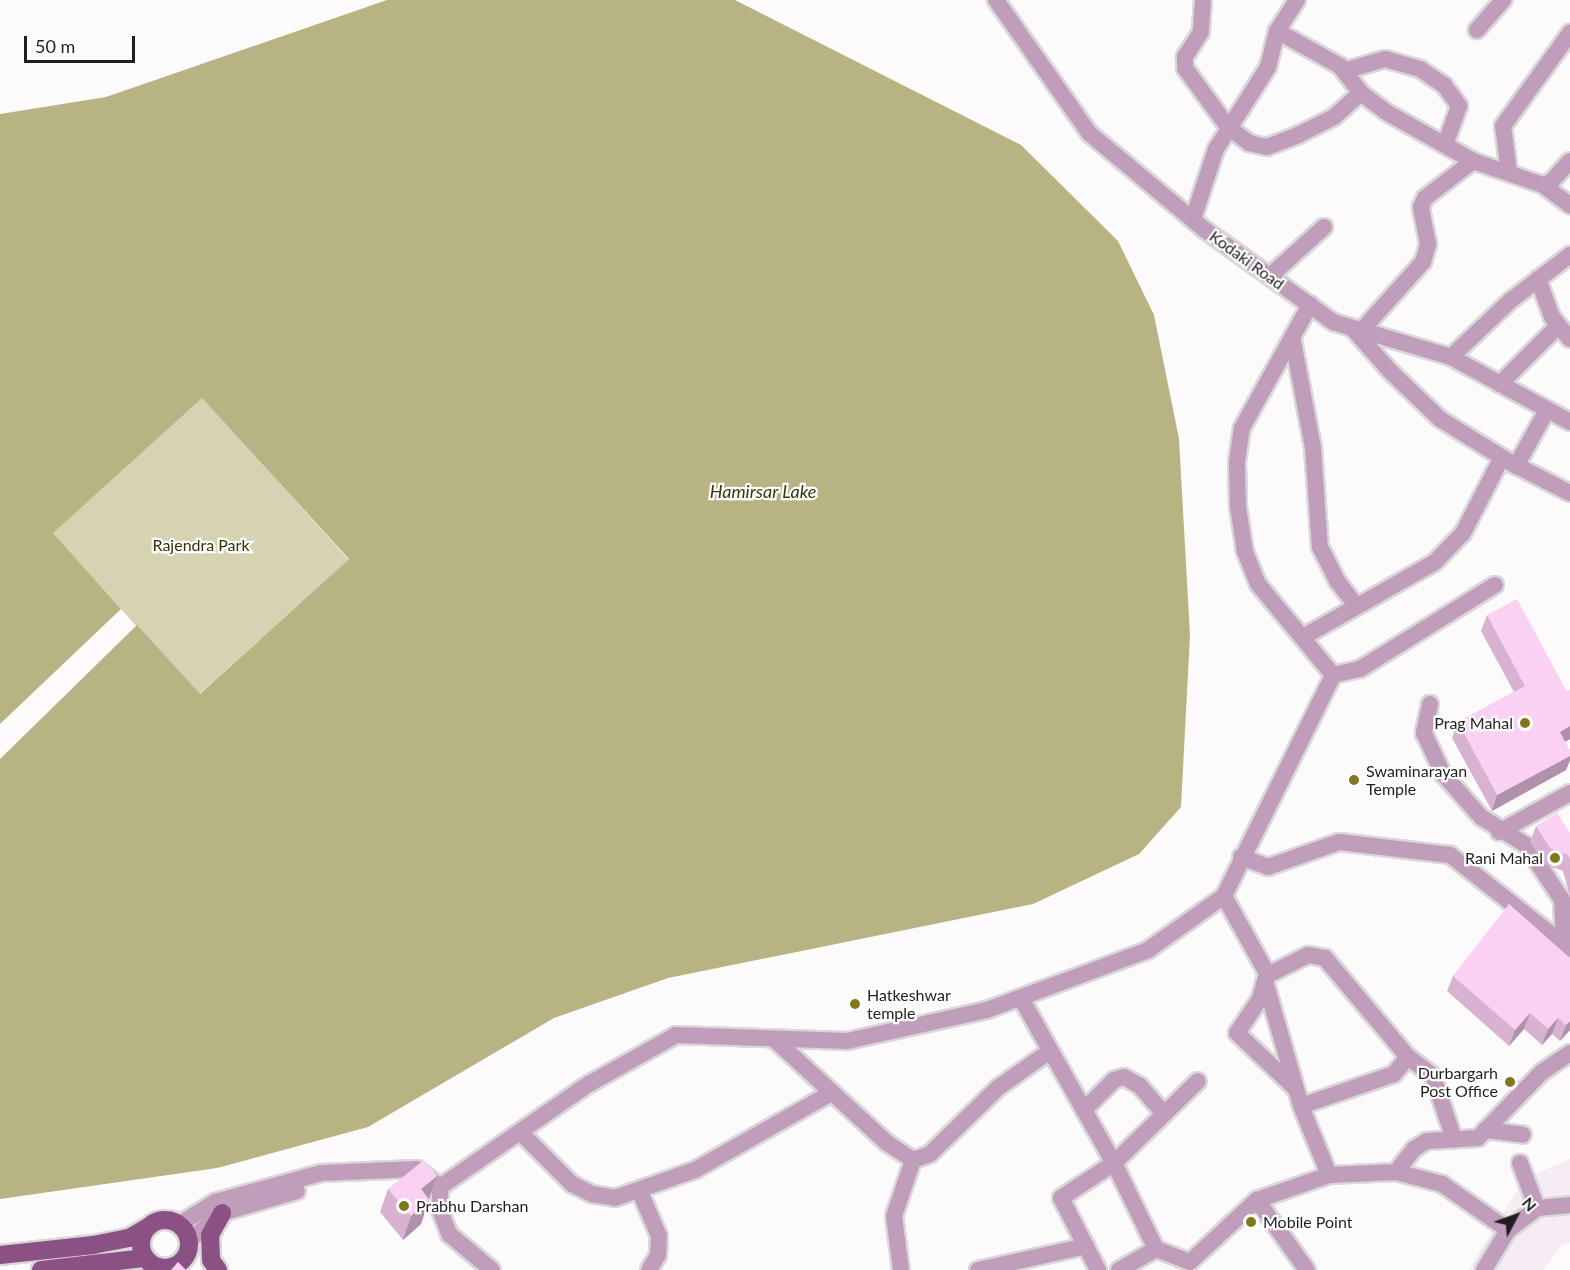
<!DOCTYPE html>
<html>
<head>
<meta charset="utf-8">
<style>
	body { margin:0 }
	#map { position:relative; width:1570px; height:1270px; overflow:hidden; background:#fdfafc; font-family:Lato,sans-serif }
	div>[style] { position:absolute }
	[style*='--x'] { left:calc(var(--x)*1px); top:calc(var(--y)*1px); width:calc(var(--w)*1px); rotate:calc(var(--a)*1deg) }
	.built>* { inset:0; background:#f6ecf4 }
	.green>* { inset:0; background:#d5d3b2; transform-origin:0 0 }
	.water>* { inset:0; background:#b7b382 }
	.roads { filter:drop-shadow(2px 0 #dad7d9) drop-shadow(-2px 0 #dad7d9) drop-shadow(0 2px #dad7d9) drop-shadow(0 -2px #dad7d9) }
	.minor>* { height:16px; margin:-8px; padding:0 8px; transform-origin:8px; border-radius:8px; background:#c09ebb }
	.major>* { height:18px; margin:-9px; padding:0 9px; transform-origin:9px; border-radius:9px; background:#8b5084 }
	.major>.ring { margin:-9px; padding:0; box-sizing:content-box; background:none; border:18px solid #8b5084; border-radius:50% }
	.wall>* { inset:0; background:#d7b3d1 }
	.shaded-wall>* { inset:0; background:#af92aa }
	.building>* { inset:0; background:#fad0f3 }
	.dots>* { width:16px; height:16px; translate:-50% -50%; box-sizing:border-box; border:3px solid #fff; border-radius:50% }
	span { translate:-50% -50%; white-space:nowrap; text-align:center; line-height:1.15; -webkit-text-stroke:4.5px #fff; paint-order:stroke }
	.street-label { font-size:16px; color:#201f1f }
	.park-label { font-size:16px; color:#343007 }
	.poi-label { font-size:16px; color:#201f1f }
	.right { translate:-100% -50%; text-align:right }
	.left { translate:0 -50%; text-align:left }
	.water-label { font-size:18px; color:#3b370f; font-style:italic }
	.north { position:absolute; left:1486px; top:1186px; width:60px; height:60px; -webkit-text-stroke:4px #fff; paint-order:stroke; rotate:49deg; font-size:16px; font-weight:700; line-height:24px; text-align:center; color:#201f1f }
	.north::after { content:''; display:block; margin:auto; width:21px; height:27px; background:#201f1f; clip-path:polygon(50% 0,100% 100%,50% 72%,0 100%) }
	.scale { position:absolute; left:24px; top:36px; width:111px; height:27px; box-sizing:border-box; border:3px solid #201f1f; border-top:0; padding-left:8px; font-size:18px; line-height:21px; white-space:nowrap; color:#201f1f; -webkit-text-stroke:4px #fff; paint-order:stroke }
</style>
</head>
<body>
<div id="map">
	<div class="built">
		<i style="clip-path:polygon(1570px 1159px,1570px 1243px,1563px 1244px,1543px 1270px,1468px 1270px,1524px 1179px)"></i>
	</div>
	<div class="green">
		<i style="left:202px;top:397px;width:219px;height:202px;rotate:48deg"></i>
	</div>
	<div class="water">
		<i style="clip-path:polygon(387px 0,735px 0,1021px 145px,1118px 241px,1154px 315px,1179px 439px,1190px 635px,1181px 807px,1139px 854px,1033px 904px,668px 978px,554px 1018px,368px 1127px,217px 1168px,0 1199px,0 759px,137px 625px,200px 694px,349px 559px,202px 398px,53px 533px,121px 609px,0 724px,0 114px,106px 97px)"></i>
	</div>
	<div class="roads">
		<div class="minor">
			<i style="--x:996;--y:0;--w:162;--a:55"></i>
			<i style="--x:1089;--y:133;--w:151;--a:39.9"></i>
			<i style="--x:1205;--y:230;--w:158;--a:35.7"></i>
			<i style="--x:1333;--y:322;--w:123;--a:16.5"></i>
			<i style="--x:1451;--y:357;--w:136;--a:28.6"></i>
			<i style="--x:1203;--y:0;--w:32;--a:94"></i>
			<i style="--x:1201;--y:32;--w:30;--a:123"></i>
			<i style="--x:1185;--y:57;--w:11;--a:90"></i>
			<i style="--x:1185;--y:68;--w:73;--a:53.9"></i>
			<i style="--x:1228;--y:127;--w:26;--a:37"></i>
			<i style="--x:1249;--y:143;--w:18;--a:13"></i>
			<i style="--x:1267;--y:147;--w:33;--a:-21"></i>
			<i style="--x:1298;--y:135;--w:40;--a:-26.6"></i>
			<i style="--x:1334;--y:117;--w:36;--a:-42"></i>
			<i style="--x:1477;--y:30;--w:40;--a:-49"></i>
			<i style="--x:1277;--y:31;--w:72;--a:29.1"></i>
			<i style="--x:1340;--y:66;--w:34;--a:52"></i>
			<i style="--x:1361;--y:93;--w:31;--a:37"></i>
			<i style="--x:1386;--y:112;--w:100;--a:29.4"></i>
			<i style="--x:1473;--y:161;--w:74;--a:18.9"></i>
			<i style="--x:1543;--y:185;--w:9;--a:-21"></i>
			<i style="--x:1551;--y:182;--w:28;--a:-48"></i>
			<i style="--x:1344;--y:71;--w:43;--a:-16.3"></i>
			<i style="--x:1385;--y:59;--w:36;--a:16"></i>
			<i style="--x:1420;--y:69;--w:29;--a:34"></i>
			<i style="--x:1444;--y:85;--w:26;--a:54"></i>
			<i style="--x:1459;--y:106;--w:41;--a:109.7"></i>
			<i style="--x:1509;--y:172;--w:46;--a:-97.4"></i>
			<i style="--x:1503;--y:126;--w:115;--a:-54.2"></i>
			<i style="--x:1543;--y:185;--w:34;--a:37"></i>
			<i style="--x:1193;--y:219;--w:74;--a:-71.8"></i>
			<i style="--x:1216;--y:149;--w:97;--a:-57.6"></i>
			<i style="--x:1268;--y:67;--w:37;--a:-76"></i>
			<i style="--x:1277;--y:31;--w:37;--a:-57"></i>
			<i style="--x:1270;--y:276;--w:73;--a:-42.2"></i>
			<i style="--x:1538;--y:279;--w:40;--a:69.8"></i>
			<i style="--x:1552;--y:317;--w:28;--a:51"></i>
			<i style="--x:1353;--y:329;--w:56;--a:48.6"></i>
			<i style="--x:1390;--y:371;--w:69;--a:43.8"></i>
			<i style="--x:1440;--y:419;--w:86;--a:31.7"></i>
			<i style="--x:1513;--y:464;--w:64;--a:27"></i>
			<i style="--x:1361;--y:331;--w:93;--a:-48.1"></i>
			<i style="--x:1423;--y:262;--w:19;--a:-74"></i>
			<i style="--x:1428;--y:244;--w:38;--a:-101"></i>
			<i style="--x:1421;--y:207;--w:10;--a:-66"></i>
			<i style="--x:1425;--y:198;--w:61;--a:-37.6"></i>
			<i style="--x:1293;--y:341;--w:109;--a:79.4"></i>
			<i style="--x:1313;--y:448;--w:99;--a:86"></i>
			<i style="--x:1320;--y:547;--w:38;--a:63"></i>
			<i style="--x:1337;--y:581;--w:31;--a:52"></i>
			<i style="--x:1451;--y:357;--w:81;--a:-43.5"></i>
			<i style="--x:1510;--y:301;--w:76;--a:-37.5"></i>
			<i style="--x:1500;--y:384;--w:82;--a:-45"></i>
			<i style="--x:1516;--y:466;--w:64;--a:-61"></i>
			<i style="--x:1303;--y:637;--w:152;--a:-29.6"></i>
			<i style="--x:1435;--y:562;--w:40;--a:-46"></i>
			<i style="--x:1463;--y:533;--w:85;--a:-62.8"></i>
			<i style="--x:1333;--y:675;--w:28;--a:-13"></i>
			<i style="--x:1360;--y:669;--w:159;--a:-31.9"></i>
			<i style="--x:1430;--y:704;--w:30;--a:102"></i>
			<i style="--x:1424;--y:733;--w:45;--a:65.1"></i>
			<i style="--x:1443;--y:774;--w:57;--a:48.5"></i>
			<i style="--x:1481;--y:817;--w:53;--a:31.9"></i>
			<i style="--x:1526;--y:845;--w:66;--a:56.8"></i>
			<i style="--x:1562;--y:900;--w:44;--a:87.4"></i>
			<i style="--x:1499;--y:832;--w:81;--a:-28.8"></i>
			<i style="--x:1241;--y:857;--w:29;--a:20"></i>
			<i style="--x:1268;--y:867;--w:75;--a:-19.4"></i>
			<i style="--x:1339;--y:842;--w:112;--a:6.7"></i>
			<i style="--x:1450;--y:855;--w:152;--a:38.1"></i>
			<i style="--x:1224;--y:896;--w:90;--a:60.9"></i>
			<i style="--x:1268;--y:975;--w:7;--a:117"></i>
			<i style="--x:1265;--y:981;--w:130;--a:73.9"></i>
			<i style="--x:1301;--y:1106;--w:74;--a:67.9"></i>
			<i style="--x:1268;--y:975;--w:45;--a:-26.6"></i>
			<i style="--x:1308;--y:955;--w:17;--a:10"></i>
			<i style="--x:1325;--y:958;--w:129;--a:50"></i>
			<i style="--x:1408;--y:1057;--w:31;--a:37"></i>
			<i style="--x:1433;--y:1076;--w:66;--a:71.6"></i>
			<i style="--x:1265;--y:981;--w:19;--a:106"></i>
			<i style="--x:1260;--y:999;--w:41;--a:124.1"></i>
			<i style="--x:1237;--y:1033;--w:81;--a:43.5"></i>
			<i style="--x:1022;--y:1000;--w:187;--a:60.6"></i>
			<i style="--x:1114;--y:1163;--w:96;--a:64"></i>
			<i style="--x:774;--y:1039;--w:154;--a:42.6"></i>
			<i style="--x:887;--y:1143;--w:31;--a:33"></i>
			<i style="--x:913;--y:1160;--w:18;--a:-19"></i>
			<i style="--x:930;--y:1154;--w:96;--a:-44.2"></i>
			<i style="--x:999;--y:1087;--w:62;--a:-35.2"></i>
			<i style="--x:1301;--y:1106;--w:98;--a:-19"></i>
			<i style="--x:1394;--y:1074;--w:22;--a:-51"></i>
			<i style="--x:1084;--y:1110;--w:42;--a:-45"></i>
			<i style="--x:1114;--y:1080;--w:10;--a:-17"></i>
			<i style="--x:1124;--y:1077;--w:18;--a:29"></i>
			<i style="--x:1140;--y:1086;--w:37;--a:49"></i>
			<i style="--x:1485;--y:1130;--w:38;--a:7"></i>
			<i style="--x:520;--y:1132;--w:74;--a:45"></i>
			<i style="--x:572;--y:1184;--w:22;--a:27"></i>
			<i style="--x:592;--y:1194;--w:23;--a:10"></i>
			<i style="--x:615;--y:1198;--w:85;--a:-19.3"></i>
			<i style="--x:695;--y:1170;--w:156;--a:-29.5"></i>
			<i style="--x:1520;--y:1163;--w:48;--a:69.3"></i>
			<i style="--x:1396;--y:1172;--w:29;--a:-52"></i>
			<i style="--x:1414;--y:1149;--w:15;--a:-32"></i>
			<i style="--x:1427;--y:1141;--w:51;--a:-3.4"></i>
			<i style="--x:1478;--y:1138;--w:92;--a:-45.9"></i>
			<i style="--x:1542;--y:1072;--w:34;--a:-34"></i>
			<i style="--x:440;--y:1187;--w:23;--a:90"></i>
			<i style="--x:440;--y:1210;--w:26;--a:69"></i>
			<i style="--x:449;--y:1234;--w:56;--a:39.9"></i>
			<i style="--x:640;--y:1192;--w:48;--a:66.6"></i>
			<i style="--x:659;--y:1236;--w:19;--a:93"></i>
			<i style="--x:658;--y:1255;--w:17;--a:121"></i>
			<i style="--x:1257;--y:1200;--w:86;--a:54.5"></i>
			<i style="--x:180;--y:1224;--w:41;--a:-32.2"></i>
			<i style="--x:215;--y:1202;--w:110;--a:-15.3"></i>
			<i style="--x:321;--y:1173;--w:96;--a:-2.4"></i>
			<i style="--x:417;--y:1169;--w:29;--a:38"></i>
			<i style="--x:440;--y:1187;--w:181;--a:-34.7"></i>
			<i style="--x:589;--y:1084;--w:100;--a:-29.4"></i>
			<i style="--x:676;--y:1035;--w:171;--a:2"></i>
			<i style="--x:847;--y:1041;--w:143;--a:-12.5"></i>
			<i style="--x:987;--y:1010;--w:172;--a:-20.4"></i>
			<i style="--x:1148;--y:950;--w:93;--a:-35.4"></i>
			<i style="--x:1224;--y:896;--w:246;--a:-63.7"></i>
			<i style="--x:1333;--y:675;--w:118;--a:-129.5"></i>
			<i style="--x:1258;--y:584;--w:35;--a:-112"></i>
			<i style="--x:1245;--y:552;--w:46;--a:-98.8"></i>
			<i style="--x:1238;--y:507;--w:45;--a:-91.3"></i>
			<i style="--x:1237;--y:462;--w:34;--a:-82"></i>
			<i style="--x:1242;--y:428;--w:141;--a:-61.1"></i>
			<i style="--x:189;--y:1241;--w:43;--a:-40.3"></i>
			<i style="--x:222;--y:1213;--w:78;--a:-16.3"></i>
			<i style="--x:150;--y:1270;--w:9;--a:-21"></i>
			<i style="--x:901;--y:1270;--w:54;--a:-97.4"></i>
			<i style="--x:894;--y:1216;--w:59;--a:-71.3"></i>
			<i style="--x:978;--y:1270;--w:111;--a:-12.5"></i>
			<i style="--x:1098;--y:1270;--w:81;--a:-117.2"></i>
			<i style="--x:1061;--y:1198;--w:64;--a:-33.4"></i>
			<i style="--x:1114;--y:1163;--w:117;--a:-44.3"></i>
			<i style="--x:1119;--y:1270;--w:43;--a:-29.6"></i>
			<i style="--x:1156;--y:1249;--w:36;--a:21"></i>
			<i style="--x:1190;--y:1262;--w:91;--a:-42.8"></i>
			<i style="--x:1257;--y:1200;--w:76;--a:-19.1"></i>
			<i style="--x:1329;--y:1175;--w:67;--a:-2.6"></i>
			<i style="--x:1396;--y:1172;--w:48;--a:14.6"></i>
			<i style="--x:1442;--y:1184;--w:80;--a:34.9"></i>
			<i style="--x:1484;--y:1270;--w:47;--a:-59"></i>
			<i style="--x:1508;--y:1230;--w:36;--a:-37"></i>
			<i style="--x:1537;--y:1208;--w:33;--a:-5"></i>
		</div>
		<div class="major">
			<i class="ring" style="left:141px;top:1220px;width:30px;height:30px"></i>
			<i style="--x:0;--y:1255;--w:94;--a:-6.1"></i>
			<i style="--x:93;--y:1245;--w:37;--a:-11"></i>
			<i style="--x:129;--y:1238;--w:20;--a:-30"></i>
			<i style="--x:41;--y:1270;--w:105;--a:-6.6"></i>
			<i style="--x:218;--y:1270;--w:12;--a:-125"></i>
			<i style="--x:211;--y:1260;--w:25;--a:-92"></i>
			<i style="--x:210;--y:1235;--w:25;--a:-61"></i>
		</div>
	</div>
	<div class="wall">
		<i style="clip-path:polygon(1487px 615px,1567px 692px,1570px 690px,1570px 739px,1565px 742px,1570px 751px,1570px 760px,1566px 770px,1492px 811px,1452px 738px,1458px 722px,1514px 692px,1481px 631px)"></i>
		<i style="clip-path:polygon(1536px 826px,1570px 833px,1570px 897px,1563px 871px,1544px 864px,1530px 842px)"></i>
		<i style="clip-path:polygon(1570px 958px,1570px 1030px,1560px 1041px,1552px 1034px,1542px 1045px,1524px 1029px,1509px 1046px,1447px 991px,1453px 976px)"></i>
		<i style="clip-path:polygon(437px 1176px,421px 1224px,403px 1240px,380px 1212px,388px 1189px)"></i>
	</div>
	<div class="shaded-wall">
		<i style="clip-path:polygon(1570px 726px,1570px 739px,1554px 748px,1560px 732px)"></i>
		<i style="clip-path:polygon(1570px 756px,1570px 760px,1566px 770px,1492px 811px,1497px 795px)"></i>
		<i style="clip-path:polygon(1530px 1013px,1524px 1029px,1509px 1046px,1515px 1030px)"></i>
		<i style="clip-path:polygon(1558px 1018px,1552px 1034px,1542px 1045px,1548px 1029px)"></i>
		<i style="clip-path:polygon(1570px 1021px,1570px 1030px,1560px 1041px,1566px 1025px)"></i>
		<i style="clip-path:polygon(437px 1176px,429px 1199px,421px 1189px)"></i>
		<i style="clip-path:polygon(429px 1200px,421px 1224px,403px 1240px,411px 1216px)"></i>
	</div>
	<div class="building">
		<i style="clip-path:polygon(1517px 599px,1567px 692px,1570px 690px,1570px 726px,1560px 732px,1570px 751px,1570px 756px,1497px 795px,1458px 722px,1525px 686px,1487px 615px)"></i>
		<i style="clip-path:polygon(1557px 813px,1570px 833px,1570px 860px,1568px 855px,1550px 848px,1536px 826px)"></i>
		<i style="clip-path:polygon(1509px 904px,1570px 958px,1570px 1021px,1566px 1025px,1558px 1018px,1548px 1029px,1530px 1013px,1515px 1030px,1453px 976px)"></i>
		<i style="clip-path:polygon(424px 1160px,437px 1176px,421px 1189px,429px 1200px,411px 1216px,388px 1189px)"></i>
		<i style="clip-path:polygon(178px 1262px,186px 1270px,171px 1270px)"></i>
	</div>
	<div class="dots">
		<i style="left:1525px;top:723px;background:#81781d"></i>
		<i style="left:1354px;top:780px;background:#81781d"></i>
		<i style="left:1555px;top:858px;background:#81781d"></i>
		<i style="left:855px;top:1004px;background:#81781d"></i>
		<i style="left:1510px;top:1082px;background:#81781d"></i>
		<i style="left:404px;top:1206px;background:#81781d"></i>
		<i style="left:1251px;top:1222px;background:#81781d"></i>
	</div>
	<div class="street-label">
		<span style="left:1247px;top:260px;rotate:36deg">Kodaki Road</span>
	</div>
	<div class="park-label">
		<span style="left:201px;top:545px">Rajendra Park</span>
	</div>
	<div class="poi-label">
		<span class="right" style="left:1513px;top:723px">Prag Mahal</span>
		<span class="left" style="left:1366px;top:780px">Swaminarayan<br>Temple</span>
		<span class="right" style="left:1543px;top:858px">Rani Mahal</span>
		<span class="left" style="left:867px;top:1004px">Hatkeshwar<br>temple</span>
		<span class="right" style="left:1498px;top:1082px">Durbargarh<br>Post Office</span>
		<span class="left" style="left:416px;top:1206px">Prabhu Darshan</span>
		<span class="left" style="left:1263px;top:1222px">Mobile Point</span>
	</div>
	<div class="water-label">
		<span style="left:763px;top:491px">Hamirsar Lake</span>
	</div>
	<div class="north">N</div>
	<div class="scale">50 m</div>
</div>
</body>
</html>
